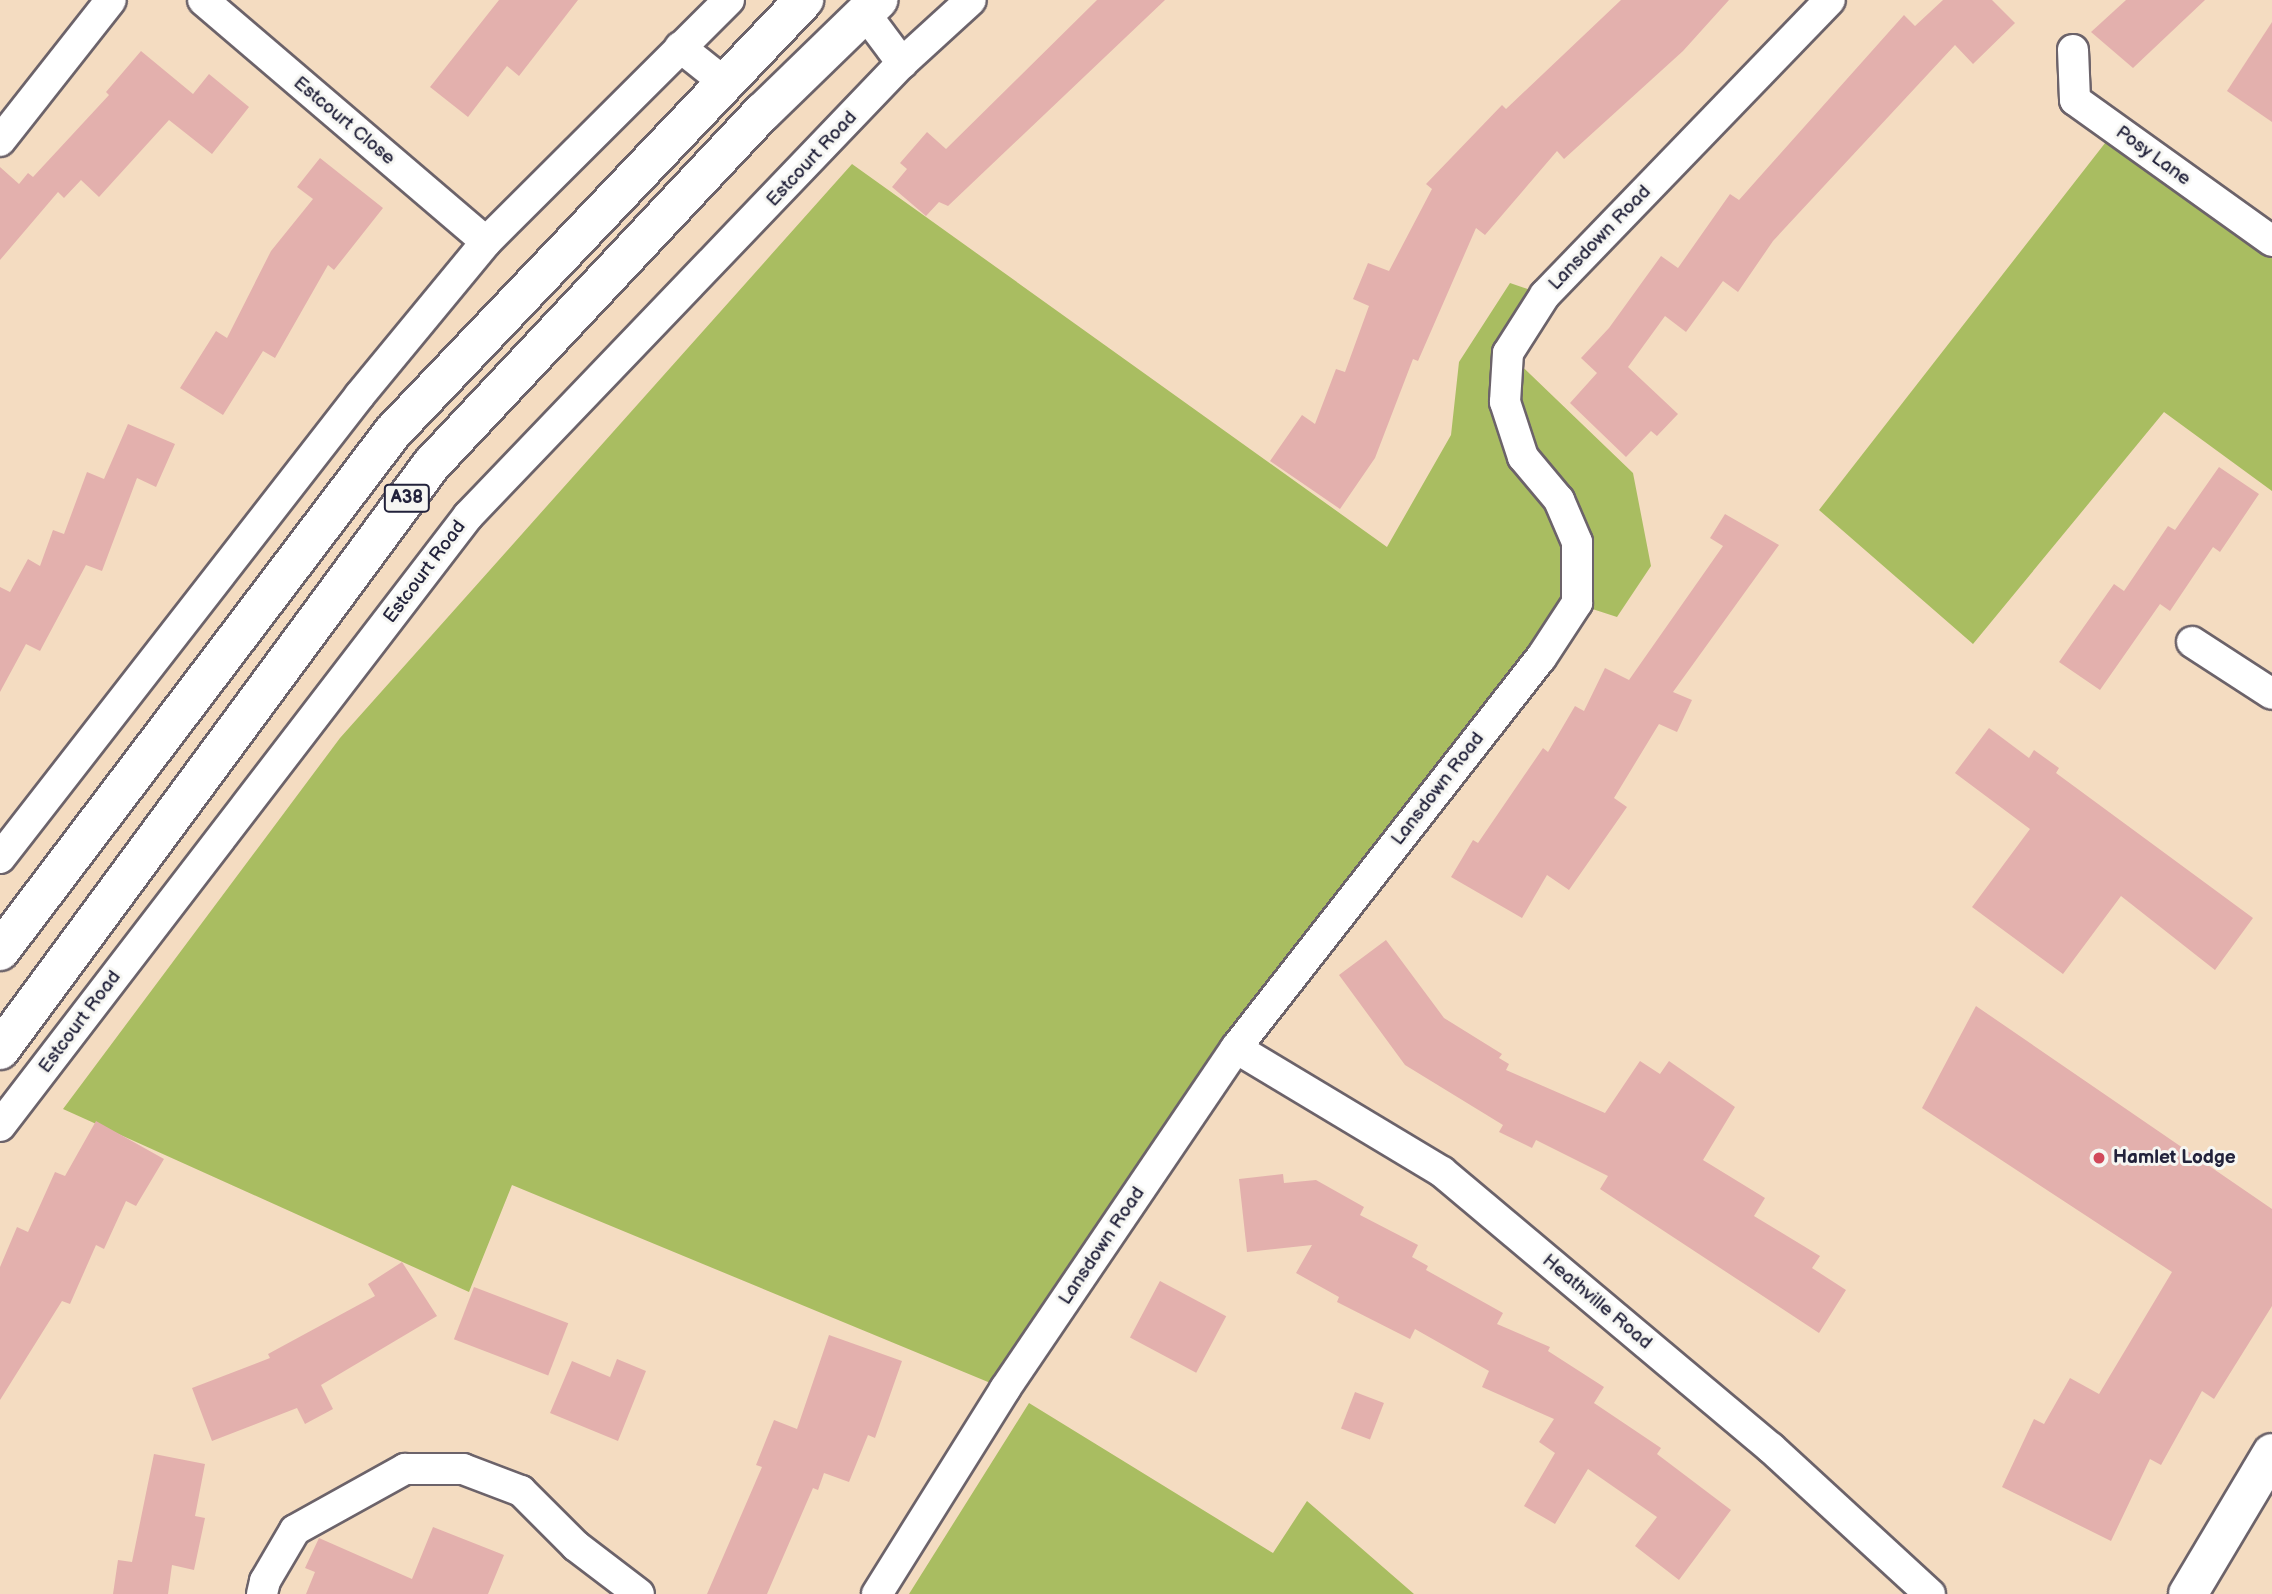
<!DOCTYPE html>
<html>
<head>
<meta charset="utf-8">
<style>
	body { margin:0 }
	#map { position:relative; width:2272px; height:1594px; overflow:hidden; background:#f4dcc1; font-family:"Balsamiq Sans",sans-serif }
	div>[style] { position:absolute }
	[style*='--x'] { left:calc(var(--x)*1px); top:calc(var(--y)*1px); width:calc(var(--w)*1px); rotate:calc(var(--a)*1deg) }
	.green>* { inset:0; background:#a9bd61 }
	.building>* { inset:0; background:#e3b0ad; transform-origin:0 0 }
	.roads { filter:drop-shadow(2px 0 #6c636a) drop-shadow(-2px 0 #6c636a) drop-shadow(0 2px #6c636a) drop-shadow(0 -2px #6c636a) }
	.street>* { height:30px; margin:-15px; padding:0 15px; transform-origin:15px; border-radius:15px; background:#fff }
	.secondary>* { height:38px; margin:-19px; padding:0 19px; transform-origin:19px; border-radius:19px; background:#fff }
	.primary>* { height:38px; margin:-19px; padding:0 19px; transform-origin:19px; border-radius:19px; background:#fff }
	.dots>* { width:19px; height:19px; translate:-50% -50%; box-sizing:border-box; border:4px solid #f6f6f2; border-radius:50% }
	span { translate:-50% -50%; white-space:nowrap; text-align:center; line-height:1.15; -webkit-text-stroke:6px #f6f6f2; paint-order:stroke }
	.shield-label span { padding:2px 5px; background:#f6f6f2; border:2px solid; border-radius:5px; -webkit-text-stroke-width:0 }
	.shield-label { font-size:18px; color:#22223b; font-weight:700 }
	.street-label { font-size:19px; color:#22223b }
	.poi-label { font-size:19px; color:#22223b; font-weight:700 }
	.left { translate:0 -50%; text-align:left }
</style>
</head>
<body>
<div id="map">
	<div class="green">
		<i style="clip-path:polygon(2116px 129px,2272px 241px,2272px 491px,2164px 412px,1973px 644px,1819px 510px)"></i>
		<i style="clip-path:polygon(852px 164px,1387px 547px,1451px 435px,1459px 362px,1510px 283px,1545px 295px,1508px 353px,1633px 473px,1651px 566px,1617px 617px,1577px 604px,1005px 1389px,512px 1185px,469px 1292px,63px 1109px,340px 738px)"></i>
		<i style="clip-path:polygon(1029px 1403px,1273px 1553px,1307px 1501px,1414px 1594px,909px 1594px)"></i>
	</div>
	<div class="building">
		<i style="clip-path:polygon(499px 0,578px 0,519px 76px,507px 66px,468px 117px,430px 87px)"></i>
		<i style="clip-path:polygon(1097px 0,1165px 0,948px 206px,939px 202px,926px 216px,892px 187px,907px 169px,900px 163px,927px 132px,946px 149px)"></i>
		<i style="clip-path:polygon(1621px 0,1729px 0,1683px 51px,1564px 159px,1557px 151px,1485px 235px,1476px 228px,1418px 361px,1413px 359px,1375px 458px,1340px 509px,1270px 461px,1302px 415px,1315px 424px,1336px 369px,1345px 372px,1369px 306px,1353px 299px,1368px 263px,1389px 271px,1432px 189px,1426px 184px,1502px 105px,1506px 109px)"></i>
		<i style="clip-path:polygon(1943px 0,1992px 0,2015px 23px,1973px 64px,1955px 45px,1773px 241px,1738px 292px,1723px 281px,1686px 332px,1665px 316px,1628px 367px,1678px 414px,1657px 436px,1651px 431px,1626px 457px,1570px 403px,1597px 373px,1581px 358px,1609px 328px,1661px 256px,1678px 268px,1730px 194px,1739px 200px,1904px 15px,1915px 26px)"></i>
		<i style="clip-path:polygon(2126px 0,2205px 0,2133px 68px,2091px 32px)"></i>
		<i style="clip-path:polygon(2272px 22px,2272px 122px,2227px 91px)"></i>
		<i style="clip-path:polygon(141px 51px,193px 94px,209px 74px,249px 107px,212px 154px,169px 120px,99px 197px,81px 180px,64px 198px,58px 192px,0 260px,0 167px,19px 184px,28px 173px,33px 177px,109px 95px,106px 92px)"></i>
		<i style="clip-path:polygon(320px 158px,383px 208px,334px 270px,328px 265px,275px 358px,263px 351px,223px 415px,180px 388px,216px 331px,227px 338px,271px 251px,313px 199px,297px 187px)"></i>
		<i style="clip-path:polygon(128px 424px,175px 444px,156px 487px,137px 478px,102px 571px,86px 565px,40px 651px,26px 644px,0 692px,0 587px,10px 592px,28px 559px,40px 566px,53px 530px,64px 534px,87px 472px,104px 479px)"></i>
		<i style="clip-path:polygon(2219px 467px,2259px 494px,2220px 552px,2213px 547px,2170px 611px,2160px 604px,2100px 690px,2059px 662px,2114px 584px,2124px 591px,2168px 526px,2175px 530px)"></i>
		<i style="clip-path:polygon(1725px 514px,1779px 545px,1673px 692px,1692px 700px,1677px 732px,1659px 724px,1614px 798px,1627px 807px,1569px 890px,1547px 875px,1522px 918px,1451px 877px,1473px 840px,1478px 843px,1543px 748px,1548px 752px,1575px 706px,1584px 711px,1605px 668px,1629px 680px,1723px 546px,1710px 538px)"></i>
		<i style="clip-path:polygon(1989px 728px,2029px 758px,2034px 750px,2059px 768px,2056px 773px,2253px 918px,2215px 970px,2121px 896px,2063px 974px,1972px 907px,2030px 829px,1955px 773px)"></i>
		<i style="clip-path:polygon(1386px 940px,1444px 1018px,1502px 1054px,1499px 1058px,1509px 1064px,1506px 1070px,1605px 1113px,1640px 1061px,1660px 1074px,1669px 1061px,1735px 1107px,1703px 1160px,1765px 1198px,1754px 1216px,1820px 1256px,1812px 1268px,1846px 1290px,1819px 1333px,1600px 1189px,1608px 1176px,1536px 1140px,1532px 1148px,1499px 1132px,1503px 1125px,1405px 1065px,1339px 975px)"></i>
		<i style="clip-path:polygon(1976px 1006px,2272px 1209px,2272px 1306px,2214px 1399px,2202px 1391px,2161px 1465px,2150px 1459px,2111px 1541px,2002px 1487px,2034px 1419px,2044px 1424px,2070px 1378px,2099px 1394px,2172px 1272px,1922px 1108px)"></i>
		<i style="clip-path:polygon(96px 1121px,164px 1159px,136px 1206px,126px 1201px,104px 1249px,96px 1245px,70px 1304px,62px 1301px,0 1400px,0 1267px,17px 1227px,28px 1232px,55px 1172px,65px 1176px)"></i>
		<i style="clip-path:polygon(1283px 1174px,1284px 1183px,1316px 1180px,1364px 1207px,1360px 1215px,1418px 1245px,1412px 1257px,1428px 1266px,1426px 1270px,1503px 1313px,1497px 1324px,1550px 1347px,1548px 1351px,1604px 1387px,1594px 1403px,1661px 1448px,1657px 1454px,1731px 1510px,1679px 1580px,1635px 1546px,1657px 1517px,1588px 1469px,1555px 1524px,1524px 1506px,1555px 1453px,1539px 1442px,1554px 1419px,1482px 1387px,1489px 1371px,1415px 1329px,1410px 1339px,1337px 1302px,1339px 1297px,1296px 1273px,1312px 1245px,1247px 1252px,1239px 1179px)"></i>
		<i style="clip-path:polygon(402px 1262px,437px 1316px,321px 1385px,333px 1409px,305px 1424px,297px 1408px,212px 1441px,192px 1388px,270px 1358px,268px 1354px,375px 1296px,368px 1284px)"></i>
		<i style="left:1160px;top:1281px;width:75px;height:64px;rotate:28deg"></i>
		<i style="left:474px;top:1287px;width:101px;height:56px;rotate:21deg"></i>
		<i style="clip-path:polygon(829px 1335px,902px 1361px,875px 1438px,868px 1435px,849px 1482px,824px 1473px,818px 1490px,813px 1488px,767px 1594px,707px 1594px,762px 1467px,756px 1465px,774px 1420px,797px 1429px)"></i>
		<i style="clip-path:polygon(617px 1359px,646px 1371px,618px 1441px,550px 1413px,572px 1361px,610px 1377px)"></i>
		<i style="left:1355px;top:1392px;width:31px;height:39px;rotate:21deg"></i>
		<i style="clip-path:polygon(154px 1454px,205px 1464px,195px 1516px,205px 1518px,194px 1570px,172px 1565px,168px 1594px,113px 1594px,118px 1560px,132px 1562px)"></i>
		<i style="clip-path:polygon(433px 1527px,504px 1555px,488px 1594px,306px 1594px,315px 1572px,305px 1568px,319px 1538px,412px 1579px)"></i>
	</div>
	<div class="roads">
		<div class="street">
			<i style="--x:203;--y:0;--w:372;--a:40.5"></i>
			<i style="--x:864;--y:12;--w:64;--a:53.3"></i>
			<i style="--x:680;--y:47;--w:56;--a:38.5"></i>
			<i style="--x:2073;--y:50;--w:50;--a:87.7"></i>
			<i style="--x:2075;--y:100;--w:242;--a:35.6"></i>
			<i style="--x:0;--y:141;--w:179;--a:-51.8"></i>
			<i style="--x:2192;--y:642;--w:95;--a:33"></i>
			<i style="--x:0;--y:858;--w:586;--a:-52.13"></i>
			<i style="--x:360;--y:395;--w:198;--a:-50.5"></i>
			<i style="--x:486;--y:242;--w:343;--a:-44.9"></i>
			<i style="--x:1236;--y:1048;--w:240;--a:31"></i>
			<i style="--x:1442;--y:1172;--w:429;--a:40"></i>
			<i style="--x:1771;--y:1448;--w:216;--a:42.6"></i>
			<i style="--x:0;--y:1126;--w:769;--a:-52.5"></i>
			<i style="--x:468;--y:516;--w:627;--a:-46.23"></i>
			<i style="--x:902;--y:63;--w:93;--a:-42.4"></i>
			<i style="--x:262;--y:1594;--w:13;--a:-77"></i>
			<i style="--x:265;--y:1581;--w:59;--a:-59.5"></i>
			<i style="--x:295;--y:1530;--w:126;--a:-29"></i>
			<i style="--x:405;--y:1469;--w:58;--a:0"></i>
			<i style="--x:463;--y:1469;--w:62;--a:20.8"></i>
			<i style="--x:521;--y:1491;--w:78;--a:45"></i>
			<i style="--x:576;--y:1546;--w:79;--a:37.3"></i>
			<i style="--x:877;--y:1594;--w:242;--a:-58"></i>
			<i style="--x:1005;--y:1389;--w:412;--a:-55.9"></i>
			<i style="--x:1236;--y:1048;--w:495;--a:-52"></i>
			<i style="--x:1541;--y:658;--w:66;--a:-56.8"></i>
			<i style="--x:1577;--y:603;--w:61;--a:-90"></i>
			<i style="--x:1577;--y:542;--w:46;--a:-113.2"></i>
			<i style="--x:1559;--y:500;--w:56;--a:-129.9"></i>
			<i style="--x:1523;--y:457;--w:58;--a:-108.1"></i>
			<i style="--x:1505;--y:402;--w:49;--a:-86.5"></i>
			<i style="--x:1508;--y:353;--w:69;--a:-57.5"></i>
			<i style="--x:1545;--y:295;--w:410;--a:-46"></i>
		</div>
		<div class="secondary">
			<i style="--x:2188;--y:1594;--w:164;--a:-59.2"></i>
		</div>
		<div class="primary">
			<i style="--x:0;--y:951;--w:650;--a:-52.88"></i>
			<i style="--x:392;--y:433;--w:598;--a:-46.42"></i>
			<i style="--x:0;--y:1050;--w:727;--a:-53.62"></i>
			<i style="--x:431;--y:465;--w:485;--a:-46.8"></i>
			<i style="--x:763;--y:112;--w:161;--a:-44.2"></i>
		</div>
	</div>
	<div class="dots">
		<i style="left:2099px;top:1158px;background:#d1495b"></i>
	</div>
	<div class="shield-label">
		<span style="left:407px;top:498px">A38</span>
	</div>
	<div class="street-label">
		<span style="left:344px;top:121px;rotate:40deg">Estcourt Close</span>
		<span style="left:2153px;top:156px;rotate:36deg">Posy Lane</span>
		<span style="left:812px;top:159px;rotate:-47deg">Estcourt Road</span>
		<span style="left:1600px;top:238px;rotate:-46deg">Lansdown Road</span>
		<span style="left:425px;top:572px;rotate:-53deg">Estcourt Road</span>
		<span style="left:1438px;top:789px;rotate:-52deg">Lansdown Road</span>
		<span style="left:80px;top:1022px;rotate:-53deg">Estcourt Road</span>
		<span style="left:1102px;top:1246px;rotate:-56deg">Lansdown Road</span>
		<span style="left:1597px;top:1302px;rotate:40deg">Heathville Road</span>
	</div>
	<div class="poi-label">
		<span class="left" style="left:2113px;top:1158px">Hamlet Lodge</span>
	</div>
</div>
</body>
</html>
